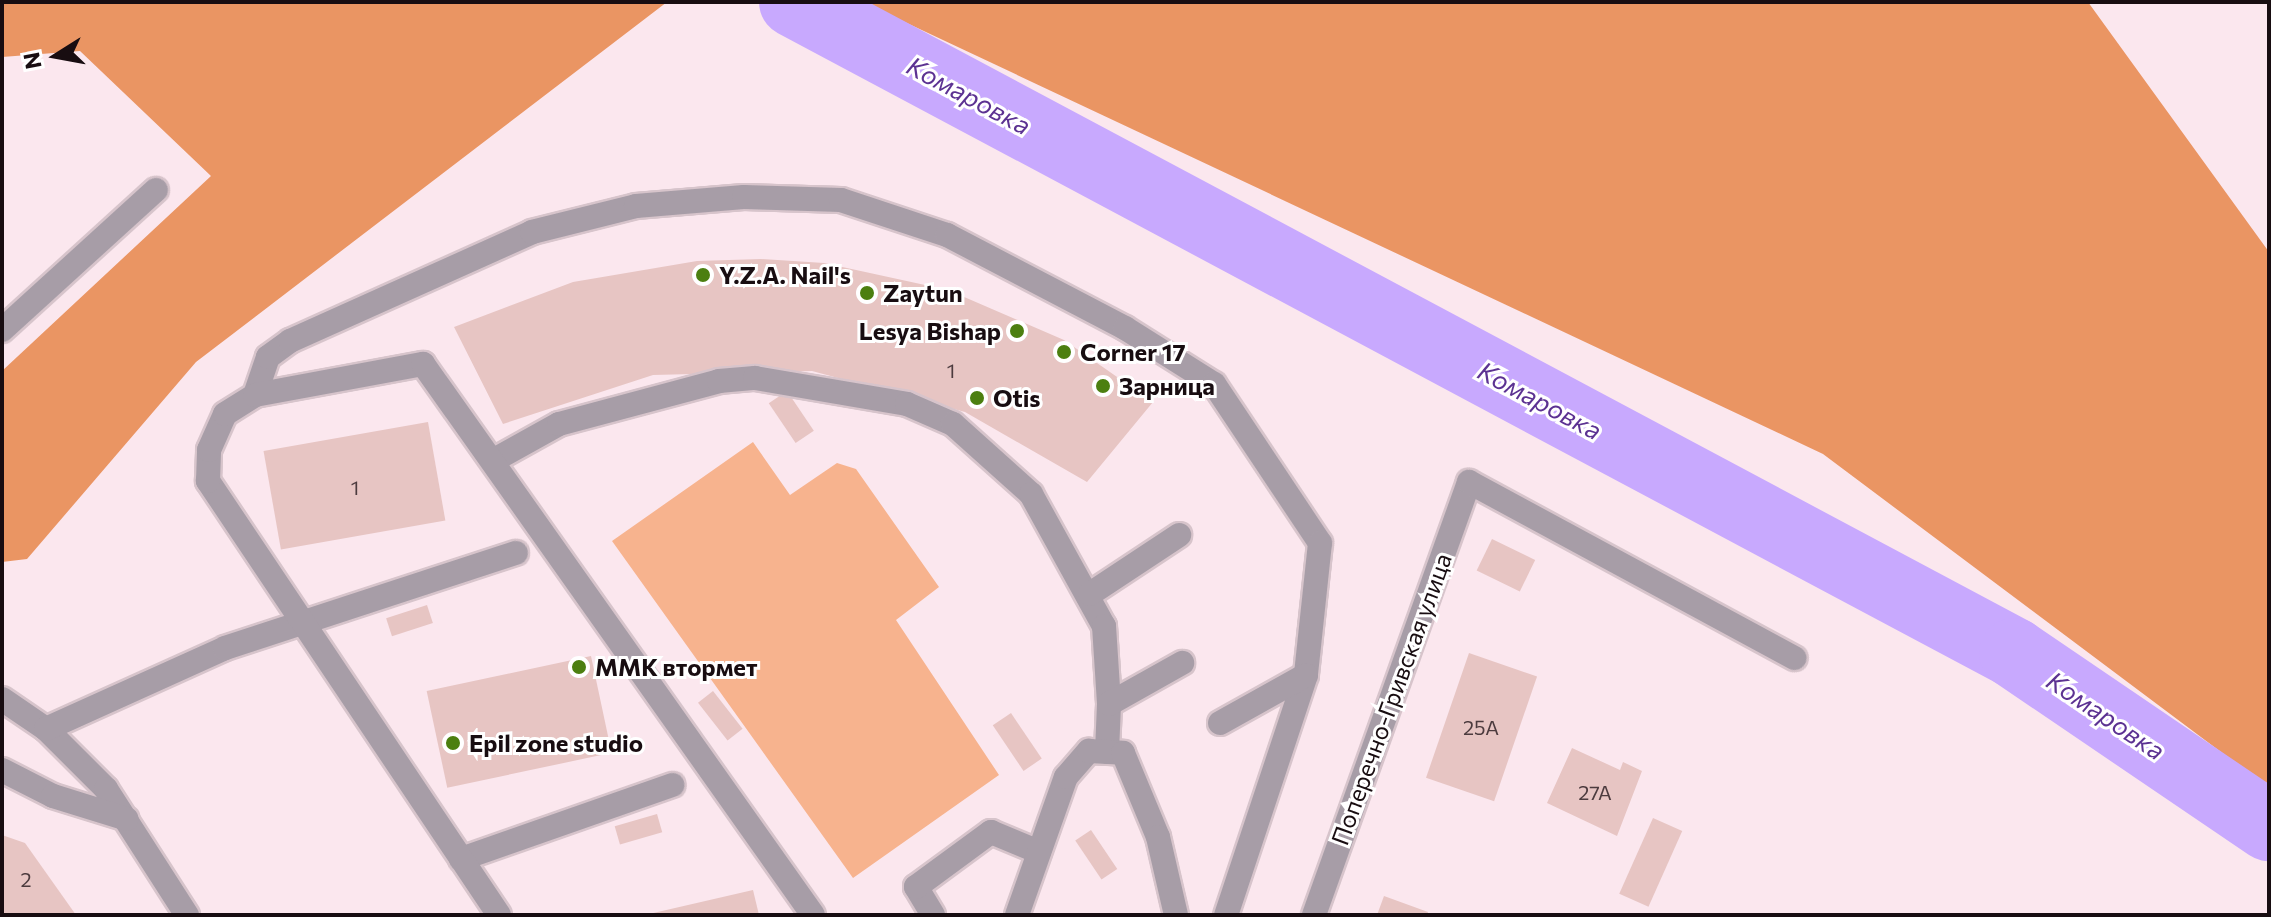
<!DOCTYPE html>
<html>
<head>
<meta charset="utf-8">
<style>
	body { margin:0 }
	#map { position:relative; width:2271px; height:917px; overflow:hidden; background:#fbe7ee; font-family:Commissioner,sans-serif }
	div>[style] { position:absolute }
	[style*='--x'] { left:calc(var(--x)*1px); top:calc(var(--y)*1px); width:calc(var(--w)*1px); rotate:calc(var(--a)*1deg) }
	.green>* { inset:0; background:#f7b38e }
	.forest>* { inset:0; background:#ea9563 }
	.river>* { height:70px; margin:-35px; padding:0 35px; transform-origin:35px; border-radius:35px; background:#c8a9fe }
	.building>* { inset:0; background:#e7c5c3; transform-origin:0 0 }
	.roads { filter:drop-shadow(2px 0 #d7c4cb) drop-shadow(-2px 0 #d7c4cb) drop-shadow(0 2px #d7c4cb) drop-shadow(0 -2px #d7c4cb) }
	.minor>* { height:24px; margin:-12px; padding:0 12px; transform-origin:12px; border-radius:12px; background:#a79da7 }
	.dots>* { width:22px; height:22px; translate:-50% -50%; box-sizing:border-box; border:4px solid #fff; border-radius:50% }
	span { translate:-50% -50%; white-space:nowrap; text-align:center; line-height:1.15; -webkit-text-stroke:6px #fff; paint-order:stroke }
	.number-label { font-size:20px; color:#4c3b3e }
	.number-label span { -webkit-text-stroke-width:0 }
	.poi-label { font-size:24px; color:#180d11; font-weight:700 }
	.left { translate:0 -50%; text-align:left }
	.right { translate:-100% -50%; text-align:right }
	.street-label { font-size:24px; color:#180d11 }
	.water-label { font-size:26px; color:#5c3292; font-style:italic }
	.frame { position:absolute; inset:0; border:4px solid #180d11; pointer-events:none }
	.north { position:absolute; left:16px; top:16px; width:80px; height:80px; -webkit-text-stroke:6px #fff; paint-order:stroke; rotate:259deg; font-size:22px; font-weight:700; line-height:32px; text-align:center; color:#180d11 }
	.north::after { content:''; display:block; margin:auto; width:28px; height:36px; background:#180d11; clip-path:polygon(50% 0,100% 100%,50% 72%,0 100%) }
</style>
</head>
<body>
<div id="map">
	<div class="green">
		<i style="clip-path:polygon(753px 442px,790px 495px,837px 463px,856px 469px,939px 587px,896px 620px,999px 775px,853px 878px,612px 541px)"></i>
	</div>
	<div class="forest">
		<i style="clip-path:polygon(2px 2px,667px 2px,196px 362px,27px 559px,2px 562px,2px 371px,211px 176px,80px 51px,2px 57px)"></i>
		<i style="clip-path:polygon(862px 2px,2088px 2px,2269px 252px,2269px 788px,1823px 454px)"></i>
	</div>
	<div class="river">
		<i style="--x:794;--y:2;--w:1383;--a:28.08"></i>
		<i style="--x:2014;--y:653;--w:308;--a:34.2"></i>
	</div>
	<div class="building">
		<i style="clip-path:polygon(761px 259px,824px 263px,948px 290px,1064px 340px,1153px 402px,1087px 482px,965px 412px,812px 371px,653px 375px,503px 424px,454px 327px,573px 282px,697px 261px)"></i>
		<i style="left:787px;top:391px;width:48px;height:22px;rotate:56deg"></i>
		<i style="left:428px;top:422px;width:100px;height:167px;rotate:80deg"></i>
		<i style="left:1492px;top:539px;width:48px;height:35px;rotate:26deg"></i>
		<i style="left:427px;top:605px;width:19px;height:43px;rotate:72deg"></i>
		<i style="left:1469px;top:653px;width:72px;height:132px;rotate:19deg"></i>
		<i style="left:591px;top:656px;width:99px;height:168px;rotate:78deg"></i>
		<i style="left:713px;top:691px;width:48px;height:19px;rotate:52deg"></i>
		<i style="left:1011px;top:713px;width:55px;height:22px;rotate:56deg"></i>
		<i style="clip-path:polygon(1572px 748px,1620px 770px,1623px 762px,1642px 771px,1617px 836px,1547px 803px)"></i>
		<i style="left:657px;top:814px;width:19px;height:44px;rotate:74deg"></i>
		<i style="left:1653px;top:818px;width:32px;height:83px;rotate:24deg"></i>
		<i style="left:1091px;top:830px;width:47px;height:19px;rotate:56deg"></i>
		<i style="clip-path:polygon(2px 835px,25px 843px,76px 915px,2px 915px)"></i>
		<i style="clip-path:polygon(753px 890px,759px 915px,649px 915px,649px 914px)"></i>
		<i style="clip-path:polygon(1384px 896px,1428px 912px,1427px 915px,1377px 915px)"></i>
	</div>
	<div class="roads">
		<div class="minor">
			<i style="--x:2;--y:330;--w:208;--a:-42.3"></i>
			<i style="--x:255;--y:395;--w:40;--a:-71.1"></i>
			<i style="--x:268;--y:357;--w:27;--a:-36"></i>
			<i style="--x:290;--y:341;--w:265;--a:-24.2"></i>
			<i style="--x:532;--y:232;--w:107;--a:-14"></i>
			<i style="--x:636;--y:206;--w:108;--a:-4.8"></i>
			<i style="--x:744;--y:197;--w:97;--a:1.8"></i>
			<i style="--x:841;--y:200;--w:112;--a:18.3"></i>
			<i style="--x:947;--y:235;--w:201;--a:27.6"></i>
			<i style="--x:1125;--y:328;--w:105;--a:32.2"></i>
			<i style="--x:1214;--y:384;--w:191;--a:56.3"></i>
			<i style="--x:1320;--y:543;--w:133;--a:96.1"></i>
			<i style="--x:1306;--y:675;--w:253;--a:108.4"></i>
			<i style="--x:496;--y:459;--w:72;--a:-29.1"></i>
			<i style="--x:559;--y:424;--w:166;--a:-15"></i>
			<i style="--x:719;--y:381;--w:36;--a:-5"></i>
			<i style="--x:755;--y:378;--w:154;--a:9.7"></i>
			<i style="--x:907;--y:404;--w:50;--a:23.5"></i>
			<i style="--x:953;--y:424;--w:105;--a:41.9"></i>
			<i style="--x:1031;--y:494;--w:151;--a:61.1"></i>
			<i style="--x:1104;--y:626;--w:78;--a:86.3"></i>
			<i style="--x:1090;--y:594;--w:107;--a:-33.5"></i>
			<i style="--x:2;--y:699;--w:53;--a:34.3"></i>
			<i style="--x:46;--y:729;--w:85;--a:45"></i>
			<i style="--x:106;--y:789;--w:150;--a:57.3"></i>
			<i style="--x:1220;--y:723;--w:98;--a:-29.2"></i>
			<i style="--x:46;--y:729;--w:196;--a:-24.3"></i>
			<i style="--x:225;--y:648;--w:306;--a:-18.1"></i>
			<i style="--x:1107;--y:752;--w:48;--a:-87.6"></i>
			<i style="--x:1109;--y:704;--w:84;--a:-29.3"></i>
			<i style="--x:2;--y:770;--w:57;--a:27"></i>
			<i style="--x:53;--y:796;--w:77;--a:17.3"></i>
			<i style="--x:461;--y:859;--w:224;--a:-19.3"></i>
			<i style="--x:499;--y:915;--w:523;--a:-123.84"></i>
			<i style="--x:208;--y:481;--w:31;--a:-88"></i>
			<i style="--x:209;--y:450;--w:39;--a:-66"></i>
			<i style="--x:225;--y:414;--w:36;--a:-32"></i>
			<i style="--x:255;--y:395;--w:171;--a:-10.5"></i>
			<i style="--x:423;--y:364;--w:675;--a:54.71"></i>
			<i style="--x:933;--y:915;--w:33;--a:-121"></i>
			<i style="--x:916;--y:887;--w:93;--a:-36.3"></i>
			<i style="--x:991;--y:832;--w:52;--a:22.6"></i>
			<i style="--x:1017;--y:915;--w:146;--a:-70.5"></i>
			<i style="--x:1066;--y:777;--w:35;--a:-49"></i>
			<i style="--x:1089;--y:751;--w:34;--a:3"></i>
			<i style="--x:1123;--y:753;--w:91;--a:67.4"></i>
			<i style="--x:1158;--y:837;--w:80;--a:77"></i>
			<i style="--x:1314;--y:915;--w:460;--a:-70.3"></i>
			<i style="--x:1469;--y:482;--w:370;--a:28.4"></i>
		</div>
	</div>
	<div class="dots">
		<i style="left:703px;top:275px;background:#4c7f10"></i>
		<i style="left:867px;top:293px;background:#4c7f10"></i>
		<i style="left:1017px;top:331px;background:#4c7f10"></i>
		<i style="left:1064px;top:352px;background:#4c7f10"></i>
		<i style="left:1103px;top:386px;background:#4c7f10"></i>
		<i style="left:977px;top:398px;background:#4c7f10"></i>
		<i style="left:579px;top:667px;background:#4c7f10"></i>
		<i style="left:453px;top:743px;background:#4c7f10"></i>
	</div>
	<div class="number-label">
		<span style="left:951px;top:370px">1</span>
		<span style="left:355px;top:487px">1</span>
		<span style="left:1481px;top:727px">25А</span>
		<span style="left:1595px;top:792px">27А</span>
		<span style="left:26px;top:879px">2</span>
	</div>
	<div class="poi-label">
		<span class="left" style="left:719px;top:275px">Y.Z.A. Nail's</span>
		<span class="left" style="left:883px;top:293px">Zaytun</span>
		<span class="right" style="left:1001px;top:331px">Lesya Bishap</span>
		<span class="left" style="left:1080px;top:352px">Corner 17</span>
		<span class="left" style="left:1119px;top:386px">Зарница</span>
		<span class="left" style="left:993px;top:398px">Otis</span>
		<span class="left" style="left:595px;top:667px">ММК втормет</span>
		<span class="left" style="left:469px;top:743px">Epil zone studio</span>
	</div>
	<div class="street-label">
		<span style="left:1391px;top:699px;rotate:-70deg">Поперечно-Гривская улица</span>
	</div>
	<div class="water-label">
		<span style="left:969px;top:95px;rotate:28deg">Комаровка</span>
		<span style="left:1540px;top:400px;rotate:28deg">Комаровка</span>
		<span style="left:2106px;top:715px;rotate:34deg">Комаровка</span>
	</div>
	<div class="frame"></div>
	<div class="north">N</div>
</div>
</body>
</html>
